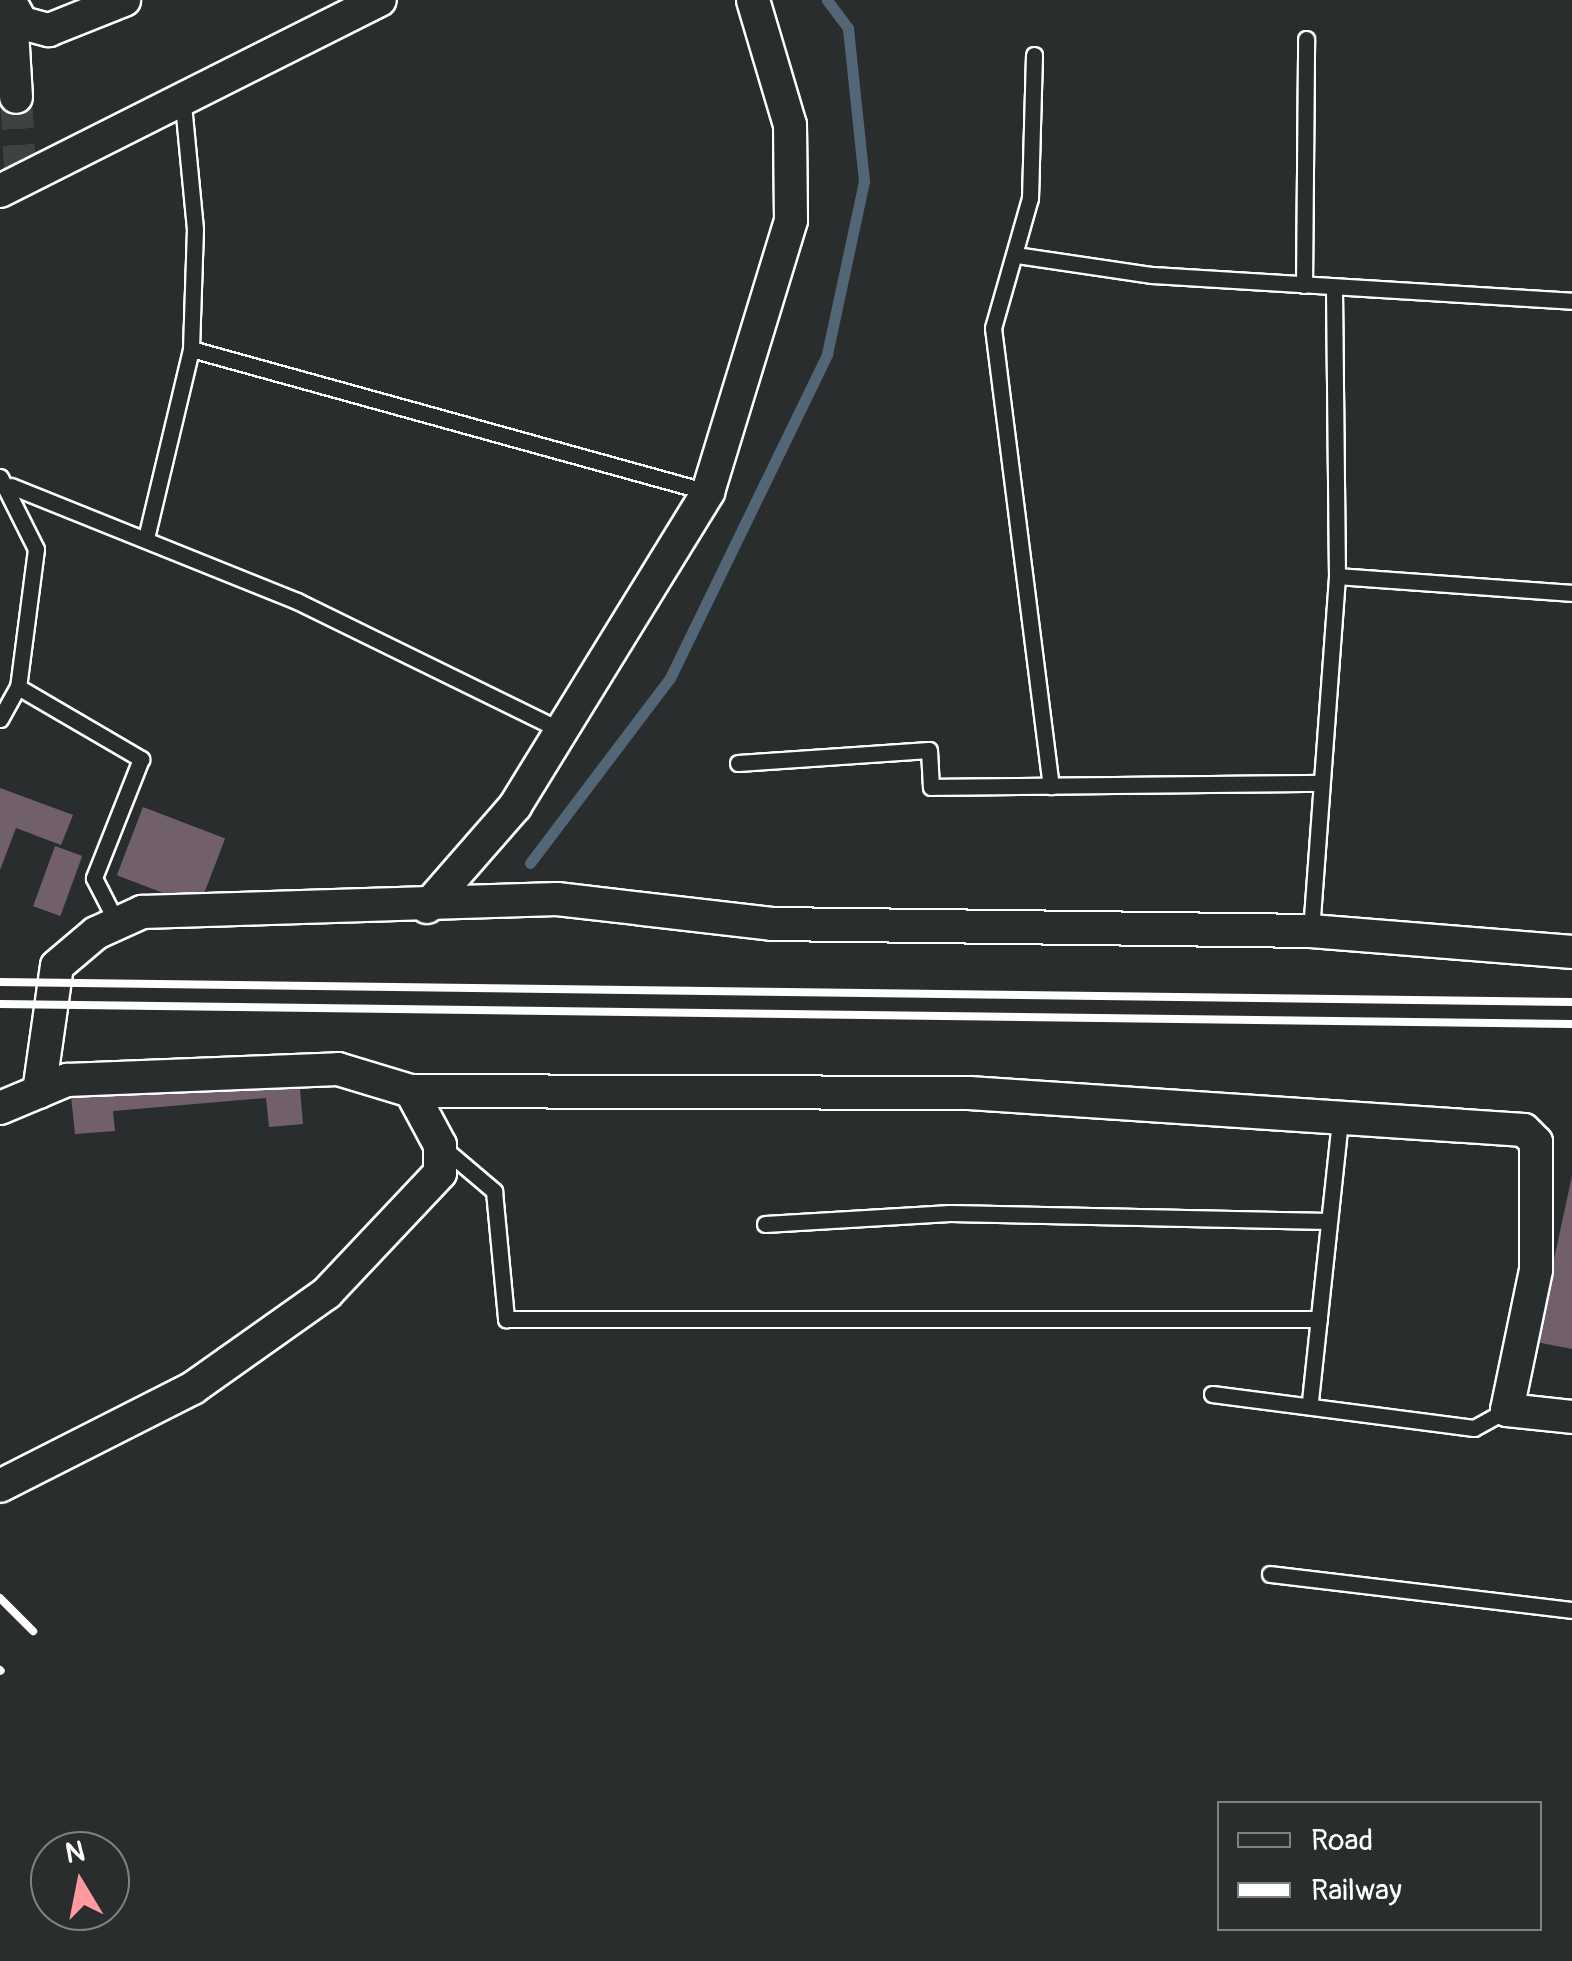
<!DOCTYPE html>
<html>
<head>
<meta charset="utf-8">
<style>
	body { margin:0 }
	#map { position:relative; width:1572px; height:1961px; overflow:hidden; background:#2a2d2e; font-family:Pangolin,sans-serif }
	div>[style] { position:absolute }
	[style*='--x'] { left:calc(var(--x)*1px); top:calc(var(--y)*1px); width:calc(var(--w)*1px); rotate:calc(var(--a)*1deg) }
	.stream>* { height:11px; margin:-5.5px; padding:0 5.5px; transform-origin:5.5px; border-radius:5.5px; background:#536676 }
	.building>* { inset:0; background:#716069; transform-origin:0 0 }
	.street-tunnel>* { height:32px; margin-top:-16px; transform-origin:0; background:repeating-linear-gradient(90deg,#3f4243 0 32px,transparent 0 48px) }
	.roads { filter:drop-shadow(2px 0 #fff) drop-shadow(-2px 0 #fff) drop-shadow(0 2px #fff) drop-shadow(0 -2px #fff) }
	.lane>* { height:15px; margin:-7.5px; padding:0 7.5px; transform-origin:7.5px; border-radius:7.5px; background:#2a2d2e }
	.street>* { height:32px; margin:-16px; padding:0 16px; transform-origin:16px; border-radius:16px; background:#2a2d2e }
	.rail>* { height:8px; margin:-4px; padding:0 4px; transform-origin:4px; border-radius:4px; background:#fff }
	span { translate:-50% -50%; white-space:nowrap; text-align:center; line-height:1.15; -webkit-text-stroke:9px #2a2d2e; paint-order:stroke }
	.legend { position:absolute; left:1217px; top:1801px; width:325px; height:130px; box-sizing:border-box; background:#2a2d2e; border:2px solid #7f8182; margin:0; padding:12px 18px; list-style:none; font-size:30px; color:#fff }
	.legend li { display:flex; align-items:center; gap:20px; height:50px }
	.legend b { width:50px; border:2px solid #7f8182 }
	.north { position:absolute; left:30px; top:1831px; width:100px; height:100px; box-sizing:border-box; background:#2a2d2e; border:2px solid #7f8182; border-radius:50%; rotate:350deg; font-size:28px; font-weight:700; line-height:40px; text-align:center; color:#fff }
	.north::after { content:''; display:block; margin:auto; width:35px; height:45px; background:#ff9aa2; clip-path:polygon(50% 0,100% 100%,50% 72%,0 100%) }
</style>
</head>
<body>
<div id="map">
	<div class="stream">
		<i style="--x:530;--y:863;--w:232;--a:-52.9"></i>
		<i style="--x:670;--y:678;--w:360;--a:-64.1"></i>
		<i style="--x:827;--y:354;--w:177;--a:-77.9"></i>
		<i style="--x:864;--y:181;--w:154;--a:-96"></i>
		<i style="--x:848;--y:28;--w:35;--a:-127"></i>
	</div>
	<div class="building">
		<i style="clip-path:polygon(0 788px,73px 815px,61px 845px,16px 828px,0 870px)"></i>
		<i style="left:143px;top:807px;width:88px;height:73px;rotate:21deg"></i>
		<i style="left:55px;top:846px;width:29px;height:64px;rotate:20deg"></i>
		<i style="clip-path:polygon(299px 1077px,303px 1124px,269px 1127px,266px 1098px,113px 1111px,115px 1131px,75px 1134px,71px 1096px)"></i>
		<i style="clip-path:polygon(1572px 1176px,1572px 1349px,1536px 1342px)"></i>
	</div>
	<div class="street-tunnel">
		<i style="--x:16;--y:97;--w:70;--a:86.7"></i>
	</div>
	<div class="roads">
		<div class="lane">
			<i style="--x:1034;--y:55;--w:143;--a:91.6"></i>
			<i style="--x:1030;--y:198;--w:135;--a:105.9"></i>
			<i style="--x:993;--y:328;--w:462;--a:82.8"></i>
			<i style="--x:1016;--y:255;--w:137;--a:8.4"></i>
			<i style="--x:1152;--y:275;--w:421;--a:3.5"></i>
			<i style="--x:1304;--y:285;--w:246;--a:-89.5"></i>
			<i style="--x:191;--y:349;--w:536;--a:15.46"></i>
			<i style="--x:0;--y:477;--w:80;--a:63.4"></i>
			<i style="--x:36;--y:549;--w:139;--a:97.4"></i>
			<i style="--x:18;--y:687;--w:143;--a:30.3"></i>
			<i style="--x:141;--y:759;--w:128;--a:111.6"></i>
			<i style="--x:94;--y:878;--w:51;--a:62.9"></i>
			<i style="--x:11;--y:486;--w:308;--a:21.9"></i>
			<i style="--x:297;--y:601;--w:297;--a:26.1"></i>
			<i style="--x:147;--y:534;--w:190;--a:-76.6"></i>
			<i style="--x:191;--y:349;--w:120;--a:-88.1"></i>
			<i style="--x:195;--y:229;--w:126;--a:-95.5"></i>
			<i style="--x:1337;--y:576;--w:236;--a:4.1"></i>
			<i style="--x:0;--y:719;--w:37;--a:-61"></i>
			<i style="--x:738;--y:763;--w:191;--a:-3.9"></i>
			<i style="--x:929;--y:750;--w:37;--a:87"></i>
			<i style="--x:931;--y:787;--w:390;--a:-0.6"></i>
			<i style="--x:1311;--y:931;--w:356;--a:-85.8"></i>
			<i style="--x:1337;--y:576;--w:289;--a:-90.6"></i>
			<i style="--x:441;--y:1146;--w:70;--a:40.3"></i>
			<i style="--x:494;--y:1191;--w:129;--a:84.6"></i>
			<i style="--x:506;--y:1319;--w:813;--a:0"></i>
			<i style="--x:765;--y:1224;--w:185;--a:-3.4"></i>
			<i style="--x:950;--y:1213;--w:379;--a:1.2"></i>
			<i style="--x:1212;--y:1394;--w:264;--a:7.4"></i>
			<i style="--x:1474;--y:1428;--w:38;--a:-29"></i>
			<i style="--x:1310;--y:1401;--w:285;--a:-83.9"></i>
			<i style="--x:1270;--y:1574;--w:304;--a:6.8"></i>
		</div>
		<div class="street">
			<i style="--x:9;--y:0;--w:26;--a:61"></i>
			<i style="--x:22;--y:23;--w:28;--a:15"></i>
			<i style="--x:49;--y:30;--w:81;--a:-21.8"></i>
			<i style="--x:11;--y:13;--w:84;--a:86.6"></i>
			<i style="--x:0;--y:191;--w:425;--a:-26.7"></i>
			<i style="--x:427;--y:907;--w:134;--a:-48.9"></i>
			<i style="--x:515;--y:806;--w:369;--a:-58.4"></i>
			<i style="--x:708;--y:492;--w:284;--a:-73"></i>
			<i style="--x:791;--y:220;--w:95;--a:-90.6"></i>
			<i style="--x:790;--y:125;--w:130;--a:-106.5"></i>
			<i style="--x:411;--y:1091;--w:558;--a:0.21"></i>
			<i style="--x:969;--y:1093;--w:556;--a:3.81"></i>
			<i style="--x:1524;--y:1130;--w:17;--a:45"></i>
			<i style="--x:1536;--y:1142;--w:128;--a:90"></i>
			<i style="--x:1536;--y:1270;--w:143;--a:101.7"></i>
			<i style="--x:1507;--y:1410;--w:65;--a:6.1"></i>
			<i style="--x:39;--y:1092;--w:127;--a:-81.9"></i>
			<i style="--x:57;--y:966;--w:51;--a:-40.2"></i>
			<i style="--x:96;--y:933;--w:51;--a:-24.5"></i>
			<i style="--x:142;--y:912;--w:415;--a:-1.8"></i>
			<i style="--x:557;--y:899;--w:216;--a:6.6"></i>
			<i style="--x:772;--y:924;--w:539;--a:0.74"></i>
			<i style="--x:1311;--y:931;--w:262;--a:4.6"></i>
			<i style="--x:0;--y:1108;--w:73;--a:-22.7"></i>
			<i style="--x:67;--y:1080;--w:271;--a:-2.3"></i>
			<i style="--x:338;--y:1069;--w:76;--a:16.8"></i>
			<i style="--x:411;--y:1091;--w:61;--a:61.8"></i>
			<i style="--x:440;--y:1145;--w:28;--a:90"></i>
			<i style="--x:440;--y:1173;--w:165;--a:133.3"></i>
			<i style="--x:327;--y:1293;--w:164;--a:144.7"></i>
			<i style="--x:193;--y:1388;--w:216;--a:153.1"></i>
		</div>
	</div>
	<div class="rail">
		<i style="--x:0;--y:982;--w:1572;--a:0.73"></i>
		<i style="--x:0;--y:1004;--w:1572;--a:0.73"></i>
		<i style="--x:0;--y:1598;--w:47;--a:45"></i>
		<i style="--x:0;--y:1670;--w:1;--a:45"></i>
	</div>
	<ul class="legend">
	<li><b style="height:12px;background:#2a2d2e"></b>Road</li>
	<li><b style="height:12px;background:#fff"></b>Railway</li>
	</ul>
	<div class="north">N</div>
</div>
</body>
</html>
